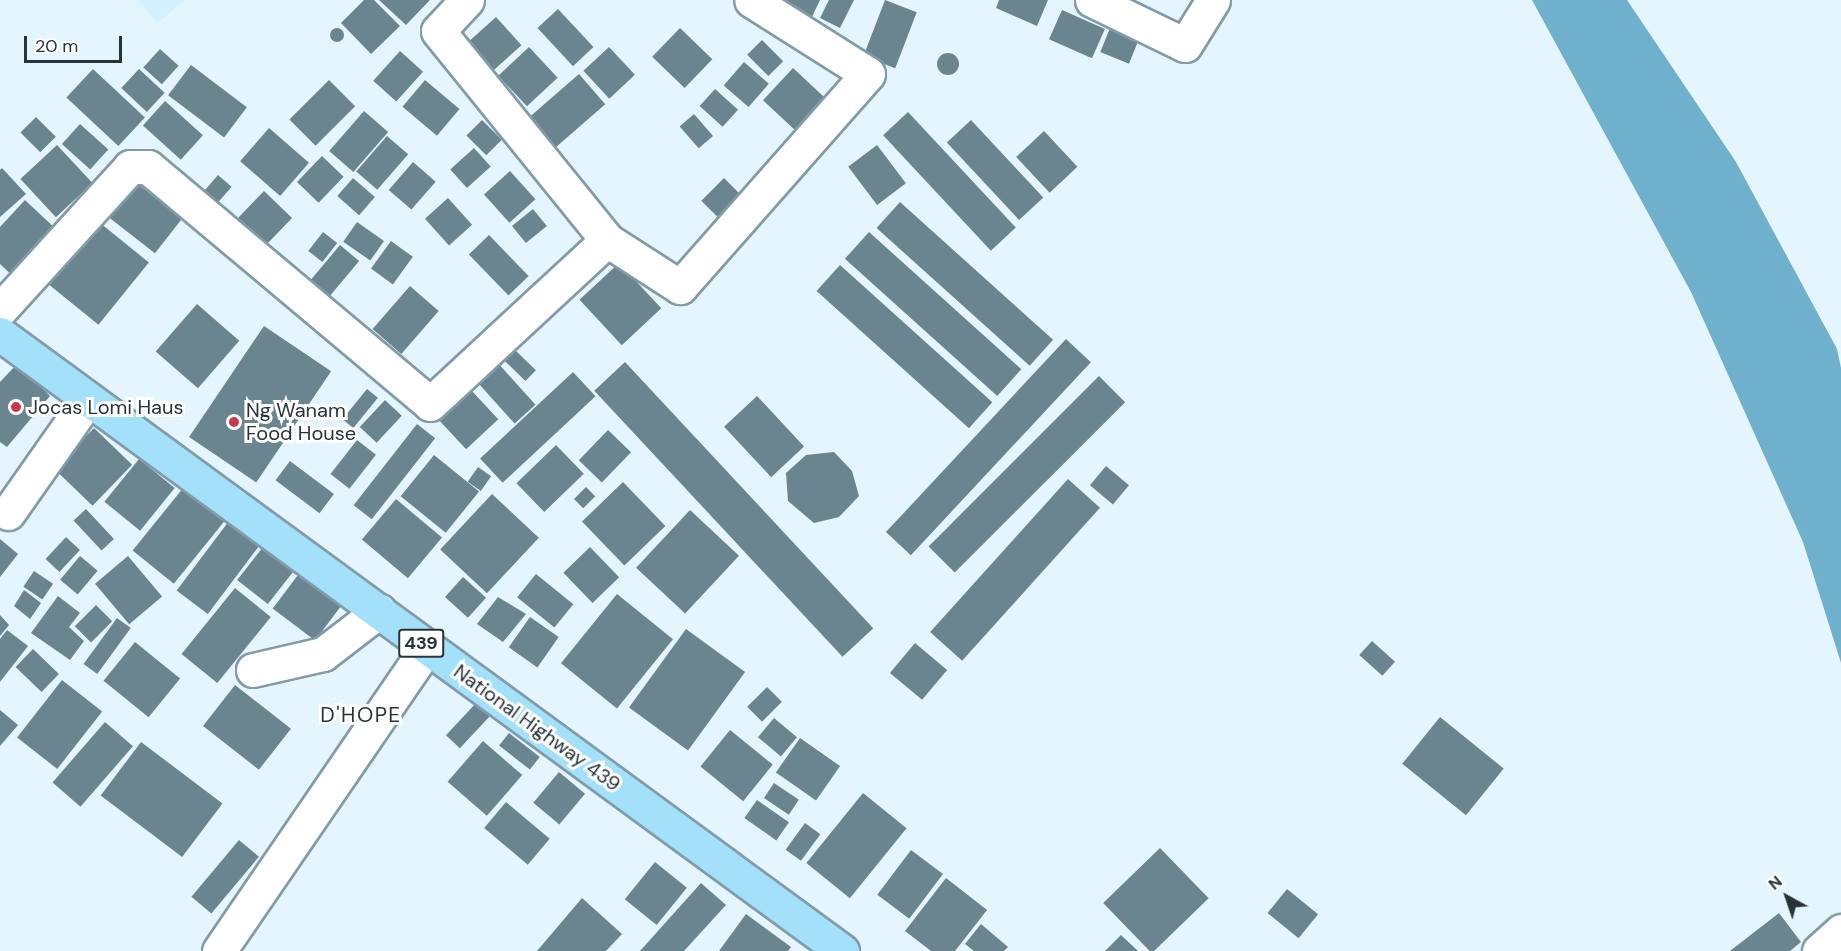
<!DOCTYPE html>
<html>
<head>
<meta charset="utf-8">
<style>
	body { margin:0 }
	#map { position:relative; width:1841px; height:951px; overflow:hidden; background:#e4f5fd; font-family:"DM Sans",sans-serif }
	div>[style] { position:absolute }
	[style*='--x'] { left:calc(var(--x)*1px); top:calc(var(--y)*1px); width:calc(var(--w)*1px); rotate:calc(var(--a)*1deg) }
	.built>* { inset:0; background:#d3f0fe }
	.water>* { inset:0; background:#6fb1cd }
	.building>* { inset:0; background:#6a8490; transform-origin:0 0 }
	.round { border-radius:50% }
	.roads { filter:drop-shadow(2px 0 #819ca8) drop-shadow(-2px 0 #819ca8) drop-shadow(0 2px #819ca8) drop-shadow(0 -2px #819ca8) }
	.minor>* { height:33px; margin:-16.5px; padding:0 16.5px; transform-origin:16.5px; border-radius:16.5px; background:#fff }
	.major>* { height:33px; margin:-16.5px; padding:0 16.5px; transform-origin:16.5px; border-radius:16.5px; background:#a3e1fa }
	.dots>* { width:16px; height:16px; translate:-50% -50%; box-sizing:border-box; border:3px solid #fff; border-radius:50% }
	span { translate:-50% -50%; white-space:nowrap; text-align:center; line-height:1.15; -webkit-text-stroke:6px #fff; paint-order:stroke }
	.shield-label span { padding:2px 4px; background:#fff; border:2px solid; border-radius:4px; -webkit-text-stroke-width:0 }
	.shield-label { font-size:18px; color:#283338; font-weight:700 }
	.poi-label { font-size:20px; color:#283338 }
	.left { translate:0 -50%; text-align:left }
	.street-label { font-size:20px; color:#283338 }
	.neighbourhood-label { font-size:21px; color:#283338; letter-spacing:1.5px }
	.north { position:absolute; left:1757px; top:867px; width:60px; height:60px; -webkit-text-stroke:4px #fff; paint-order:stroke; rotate:320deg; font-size:16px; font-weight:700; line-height:24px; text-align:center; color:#283338 }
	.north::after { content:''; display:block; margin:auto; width:21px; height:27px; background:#283338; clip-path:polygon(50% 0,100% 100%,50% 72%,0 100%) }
	.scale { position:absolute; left:24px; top:36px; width:98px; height:27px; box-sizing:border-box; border:3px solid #283338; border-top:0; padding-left:8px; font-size:18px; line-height:21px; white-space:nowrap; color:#283338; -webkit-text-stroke:4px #fff; paint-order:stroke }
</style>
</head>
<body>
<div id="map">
	<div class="built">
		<i style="clip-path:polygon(137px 0,184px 0,158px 23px)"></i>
	</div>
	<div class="water">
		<i style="clip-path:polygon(1532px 0,1627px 0,1736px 162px,1837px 349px,1841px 368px,1841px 663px,1803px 542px,1691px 292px)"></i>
	</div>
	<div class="building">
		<i style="clip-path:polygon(364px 0,374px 0,400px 26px,371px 54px,341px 23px)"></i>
		<i style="clip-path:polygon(379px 0,430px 0,406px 25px)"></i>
		<i style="clip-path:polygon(768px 0,820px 0,810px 21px)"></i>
		<i style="clip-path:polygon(829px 0,854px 0,840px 28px,820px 18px)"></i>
		<i style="left:885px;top:0;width:34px;height:60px;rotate:21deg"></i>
		<i style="clip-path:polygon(999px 0,1048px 0,1037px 26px,996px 8px)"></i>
		<i style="left:558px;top:9px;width:52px;height:28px;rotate:47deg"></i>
		<i style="left:1062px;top:10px;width:47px;height:32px;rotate:24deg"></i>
		<i style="left:496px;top:17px;width:38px;height:37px;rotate:48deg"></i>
		<i class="round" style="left:330px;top:28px;width:14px;height:14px"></i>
		<i style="left:680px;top:28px;width:45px;height:40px;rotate:44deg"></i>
		<i style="left:1110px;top:28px;width:31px;height:26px;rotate:22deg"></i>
		<i style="left:762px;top:40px;width:30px;height:21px;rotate:45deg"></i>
		<i style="left:529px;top:47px;width:42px;height:42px;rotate:47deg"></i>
		<i style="left:609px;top:47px;width:38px;height:35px;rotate:47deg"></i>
		<i style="left:160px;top:49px;width:25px;height:25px;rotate:42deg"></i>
		<i style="left:400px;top:51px;width:31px;height:40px;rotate:42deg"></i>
		<i class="round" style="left:937px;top:53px;width:22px;height:22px"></i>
		<i style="left:744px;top:62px;width:33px;height:31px;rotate:41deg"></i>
		<i style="left:191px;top:65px;width:70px;height:38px;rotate:37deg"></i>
		<i style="left:793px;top:68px;width:52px;height:44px;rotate:43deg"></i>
		<i style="left:93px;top:69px;width:71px;height:39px;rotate:43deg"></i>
		<i style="left:139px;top:69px;width:35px;height:26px;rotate:43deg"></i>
		<i style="left:579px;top:74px;width:40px;height:67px;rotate:49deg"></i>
		<i style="left:329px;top:80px;width:37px;height:56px;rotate:45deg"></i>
		<i style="left:425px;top:80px;width:45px;height:35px;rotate:40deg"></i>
		<i style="left:715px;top:89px;width:31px;height:23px;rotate:42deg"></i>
		<i style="left:165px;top:101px;width:51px;height:33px;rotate:42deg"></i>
		<i style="left:364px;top:111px;width:32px;height:53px;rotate:41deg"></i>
		<i style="left:908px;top:112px;width:158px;height:34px;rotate:47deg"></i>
		<i style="left:694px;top:114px;width:29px;height:19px;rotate:49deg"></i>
		<i style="left:36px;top:117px;width:28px;height:22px;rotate:45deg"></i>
		<i style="left:482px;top:120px;width:28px;height:22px;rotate:45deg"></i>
		<i style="left:971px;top:120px;width:106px;height:33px;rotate:47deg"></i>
		<i style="left:80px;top:124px;width:38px;height:27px;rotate:42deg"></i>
		<i style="left:269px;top:128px;width:53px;height:44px;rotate:41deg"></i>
		<i style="left:1044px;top:131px;width:49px;height:38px;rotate:47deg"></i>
		<i style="left:387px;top:136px;width:28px;height:47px;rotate:41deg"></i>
		<i style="left:57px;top:145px;width:52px;height:50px;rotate:47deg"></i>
		<i style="left:877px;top:145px;width:48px;height:36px;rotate:53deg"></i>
		<i style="left:474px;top:148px;width:25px;height:32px;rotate:48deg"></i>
		<i style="left:322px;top:156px;width:30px;height:36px;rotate:44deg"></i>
		<i style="left:413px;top:162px;width:30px;height:37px;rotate:41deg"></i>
		<i style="clip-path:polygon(2px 168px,26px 194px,0 217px,0 170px)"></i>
		<i style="left:510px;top:171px;width:38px;height:35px;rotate:48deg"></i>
		<i style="left:218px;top:175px;width:18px;height:28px;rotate:41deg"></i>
		<i style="left:130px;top:178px;width:66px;height:44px;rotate:38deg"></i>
		<i style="left:353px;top:178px;width:29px;height:24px;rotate:41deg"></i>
		<i style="left:724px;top:178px;width:23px;height:32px;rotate:45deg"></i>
		<i style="left:264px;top:191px;width:39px;height:44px;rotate:44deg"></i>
		<i style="left:448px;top:198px;width:36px;height:31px;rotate:48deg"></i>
		<i style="clip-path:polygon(25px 200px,58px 231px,15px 278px,0 264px,0 227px)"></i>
		<i style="left:900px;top:202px;width:206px;height:35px;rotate:42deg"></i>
		<i style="left:533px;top:209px;width:22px;height:27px;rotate:51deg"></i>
		<i style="left:89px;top:214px;width:77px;height:80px;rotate:39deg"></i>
		<i style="left:357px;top:222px;width:33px;height:24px;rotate:35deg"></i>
		<i style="left:323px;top:232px;width:18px;height:24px;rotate:38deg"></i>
		<i style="left:869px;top:232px;width:205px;height:36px;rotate:42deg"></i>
		<i style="left:489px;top:235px;width:57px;height:28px;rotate:46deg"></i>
		<i style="left:391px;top:241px;width:27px;height:34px;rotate:36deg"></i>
		<i style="left:340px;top:245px;width:25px;height:60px;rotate:40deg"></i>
		<i style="left:619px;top:263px;width:62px;height:54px;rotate:47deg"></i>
		<i style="left:840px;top:265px;width:205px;height:35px;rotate:42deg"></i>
		<i style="left:410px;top:286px;width:38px;height:57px;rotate:41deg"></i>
		<i style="left:197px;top:304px;width:56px;height:63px;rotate:41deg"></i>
		<i style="left:264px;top:326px;width:81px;height:134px;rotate:34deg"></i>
		<i style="left:1066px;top:339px;width:34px;height:264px;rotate:43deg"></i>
		<i style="left:515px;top:350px;width:29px;height:15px;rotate:44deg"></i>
		<i style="left:496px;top:361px;width:59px;height:28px;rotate:48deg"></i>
		<i style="left:625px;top:362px;width:364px;height:42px;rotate:47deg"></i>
		<i style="clip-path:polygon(18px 363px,50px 396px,7px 447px,0 442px,0 382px)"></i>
		<i style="left:573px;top:372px;width:33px;height:127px;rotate:47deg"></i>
		<i style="left:1099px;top:376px;width:37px;height:241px;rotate:45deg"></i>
		<i style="left:367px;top:389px;width:14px;height:39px;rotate:39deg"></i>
		<i style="left:471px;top:390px;width:40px;height:44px;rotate:47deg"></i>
		<i style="left:757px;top:396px;width:69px;height:45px;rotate:47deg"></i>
		<i style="left:385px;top:400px;width:23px;height:37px;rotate:43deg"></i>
		<i style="left:417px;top:424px;width:23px;height:103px;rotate:38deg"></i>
		<i style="left:94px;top:428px;width:53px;height:57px;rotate:44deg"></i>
		<i style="left:608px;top:430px;width:32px;height:42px;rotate:44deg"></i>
		<i style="left:357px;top:440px;width:24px;height:43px;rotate:38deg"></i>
		<i style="left:556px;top:445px;width:40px;height:55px;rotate:46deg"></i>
		<i style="clip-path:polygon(834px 452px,852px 471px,859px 496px,839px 517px,814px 523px,788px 501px,786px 473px,806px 455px)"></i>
		<i style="left:434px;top:455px;width:58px;height:53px;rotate:39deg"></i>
		<i style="left:139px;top:459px;width:46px;height:55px;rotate:39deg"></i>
		<i style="left:290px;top:461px;width:55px;height:24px;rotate:37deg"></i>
		<i style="left:1106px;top:466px;width:30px;height:25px;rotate:40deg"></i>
		<i style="left:478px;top:467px;width:16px;height:18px;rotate:35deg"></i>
		<i style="left:1068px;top:479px;width:43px;height:206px;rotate:42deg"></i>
		<i style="left:188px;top:482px;width:53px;height:88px;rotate:39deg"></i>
		<i style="left:623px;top:482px;width:61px;height:57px;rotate:46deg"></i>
		<i style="left:586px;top:487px;width:13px;height:17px;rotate:45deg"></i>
		<i style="left:492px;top:494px;width:64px;height:76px;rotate:43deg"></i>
		<i style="left:396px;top:499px;width:60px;height:53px;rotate:40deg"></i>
		<i style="left:86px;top:509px;width:41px;height:17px;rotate:47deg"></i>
		<i style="left:690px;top:510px;width:67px;height:79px;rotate:43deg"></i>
		<i style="left:229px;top:521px;width:39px;height:87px;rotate:37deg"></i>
		<i style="left:66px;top:537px;width:19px;height:30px;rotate:43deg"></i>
		<i style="clip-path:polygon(0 539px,18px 554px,0 577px)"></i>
		<i style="left:263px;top:547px;width:39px;height:42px;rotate:38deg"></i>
		<i style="left:590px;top:547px;width:42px;height:37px;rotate:46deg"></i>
		<i style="left:80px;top:556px;width:23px;height:31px;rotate:40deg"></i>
		<i style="left:128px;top:556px;width:53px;height:43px;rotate:50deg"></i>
		<i style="left:304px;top:567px;width:53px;height:52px;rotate:37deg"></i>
		<i style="left:34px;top:571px;width:23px;height:19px;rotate:34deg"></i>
		<i style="left:536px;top:574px;width:48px;height:30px;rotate:39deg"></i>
		<i style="left:463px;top:577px;width:31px;height:27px;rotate:42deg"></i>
		<i style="left:235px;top:588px;width:46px;height:85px;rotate:39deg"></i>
		<i style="clip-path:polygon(24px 590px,41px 603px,30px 619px,14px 606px)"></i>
		<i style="left:617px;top:594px;width:72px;height:89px;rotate:39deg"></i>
		<i style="clip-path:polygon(58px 596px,80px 613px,69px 627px,84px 641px,70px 660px,31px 633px)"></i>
		<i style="clip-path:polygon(498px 597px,526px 614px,503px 642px,477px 624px)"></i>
		<i style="left:96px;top:605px;width:23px;height:30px;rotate:45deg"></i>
		<i style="clip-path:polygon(0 615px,9px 625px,0 636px)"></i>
		<i style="left:530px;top:617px;width:35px;height:37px;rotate:35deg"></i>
		<i style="left:117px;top:618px;width:17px;height:57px;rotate:36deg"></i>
		<i style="left:686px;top:629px;width:73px;height:97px;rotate:36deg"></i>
		<i style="clip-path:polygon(7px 630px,28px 646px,0 682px,0 639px)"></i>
		<i style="left:1372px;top:641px;width:31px;height:19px;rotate:42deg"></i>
		<i style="left:135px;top:642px;width:58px;height:50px;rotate:39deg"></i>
		<i style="left:915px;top:643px;width:42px;height:39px;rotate:40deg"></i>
		<i style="left:33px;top:649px;width:36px;height:25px;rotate:44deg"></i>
		<i style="left:62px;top:680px;width:51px;height:73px;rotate:38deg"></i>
		<i style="left:235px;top:685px;width:71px;height:52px;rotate:38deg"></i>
		<i style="left:767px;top:687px;width:21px;height:28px;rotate:45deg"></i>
		<i style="left:478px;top:701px;width:19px;height:47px;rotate:43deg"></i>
		<i style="clip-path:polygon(0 710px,18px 725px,0 746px)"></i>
		<i style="left:1440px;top:717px;width:82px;height:60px;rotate:39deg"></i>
		<i style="left:774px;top:718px;width:30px;height:25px;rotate:40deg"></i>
		<i style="left:105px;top:722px;width:37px;height:80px;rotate:41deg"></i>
		<i style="left:730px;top:730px;width:55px;height:47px;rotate:39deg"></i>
		<i style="left:509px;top:733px;width:39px;height:16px;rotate:38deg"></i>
		<i style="left:800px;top:738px;width:49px;height:42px;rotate:35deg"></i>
		<i style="left:483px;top:741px;width:52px;height:54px;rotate:41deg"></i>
		<i style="left:141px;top:742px;width:102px;height:67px;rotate:37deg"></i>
		<i style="left:559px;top:772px;width:34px;height:40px;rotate:40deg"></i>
		<i style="left:774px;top:783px;width:30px;height:18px;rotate:34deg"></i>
		<i style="left:863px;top:793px;width:56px;height:90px;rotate:39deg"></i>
		<i style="left:757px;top:800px;width:39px;height:22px;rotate:35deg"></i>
		<i style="left:506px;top:802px;width:57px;height:34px;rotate:40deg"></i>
		<i style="left:805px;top:823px;width:19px;height:33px;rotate:36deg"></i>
		<i style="left:239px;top:840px;width:26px;height:74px;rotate:40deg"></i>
		<i style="left:1160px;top:848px;width:70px;height:79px;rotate:46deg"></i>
		<i style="left:911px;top:850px;width:40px;height:56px;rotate:37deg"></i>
		<i style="left:655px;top:862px;width:41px;height:48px;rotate:39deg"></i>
		<i style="clip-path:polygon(946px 878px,987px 910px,955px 951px,931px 951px,905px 931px)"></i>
		<i style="clip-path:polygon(701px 883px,726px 905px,684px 951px,640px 951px)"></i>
		<i style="left:1287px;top:889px;width:40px;height:31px;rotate:39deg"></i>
		<i style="clip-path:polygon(582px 898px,622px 934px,606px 951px,537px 951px)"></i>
		<i style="clip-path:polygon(1779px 913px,1801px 942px,1790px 951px,1730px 951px)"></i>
		<i style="clip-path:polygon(746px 914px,791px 947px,788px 951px,719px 951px)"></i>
		<i style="clip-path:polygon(981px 924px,1008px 947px,1004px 951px,974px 951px,965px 944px)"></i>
		<i style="clip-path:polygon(1121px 935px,1138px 951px,1105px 951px)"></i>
	</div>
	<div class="roads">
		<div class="minor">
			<i style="--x:467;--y:0;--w:42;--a:133.1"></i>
			<i style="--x:438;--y:31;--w:269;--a:51"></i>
			<i style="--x:607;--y:240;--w:87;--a:32.8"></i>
			<i style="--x:680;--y:287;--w:284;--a:-48.6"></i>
			<i style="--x:868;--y:74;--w:138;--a:-147.7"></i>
			<i style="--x:1092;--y:0;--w:103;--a:25.8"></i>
			<i style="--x:1185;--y:45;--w:53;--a:-58.1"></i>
			<i style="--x:0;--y:310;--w:193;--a:-47.7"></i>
			<i style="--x:130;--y:167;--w:18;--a:0"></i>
			<i style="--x:148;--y:167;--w:368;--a:40"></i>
			<i style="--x:430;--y:404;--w:241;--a:-42.8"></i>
			<i style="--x:8;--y:513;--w:139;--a:-54.9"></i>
			<i style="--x:253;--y:670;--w:72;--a:-12.9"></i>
			<i style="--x:323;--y:654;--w:71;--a:-37.5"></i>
			<i style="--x:219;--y:951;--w:368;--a:-55.6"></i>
			<i style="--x:1819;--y:951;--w:30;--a:-42"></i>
		</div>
		<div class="major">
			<i style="--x:0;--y:334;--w:1044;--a:36.23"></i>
		</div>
	</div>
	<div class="dots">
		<i style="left:16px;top:407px;background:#c9384d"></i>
		<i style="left:234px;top:422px;background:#c9384d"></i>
	</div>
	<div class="shield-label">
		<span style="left:421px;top:643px">439</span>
	</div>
	<div class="poi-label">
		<span class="left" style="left:28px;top:407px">Jocas Lomi Haus</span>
		<span class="left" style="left:246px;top:422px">Ng Wanam<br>Food House</span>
	</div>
	<div class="street-label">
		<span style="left:537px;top:728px;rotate:36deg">National Highway 439</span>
	</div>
	<div class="neighbourhood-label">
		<span style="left:361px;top:715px">D'HOPE</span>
	</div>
	<div class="north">N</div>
	<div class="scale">20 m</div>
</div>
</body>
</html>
